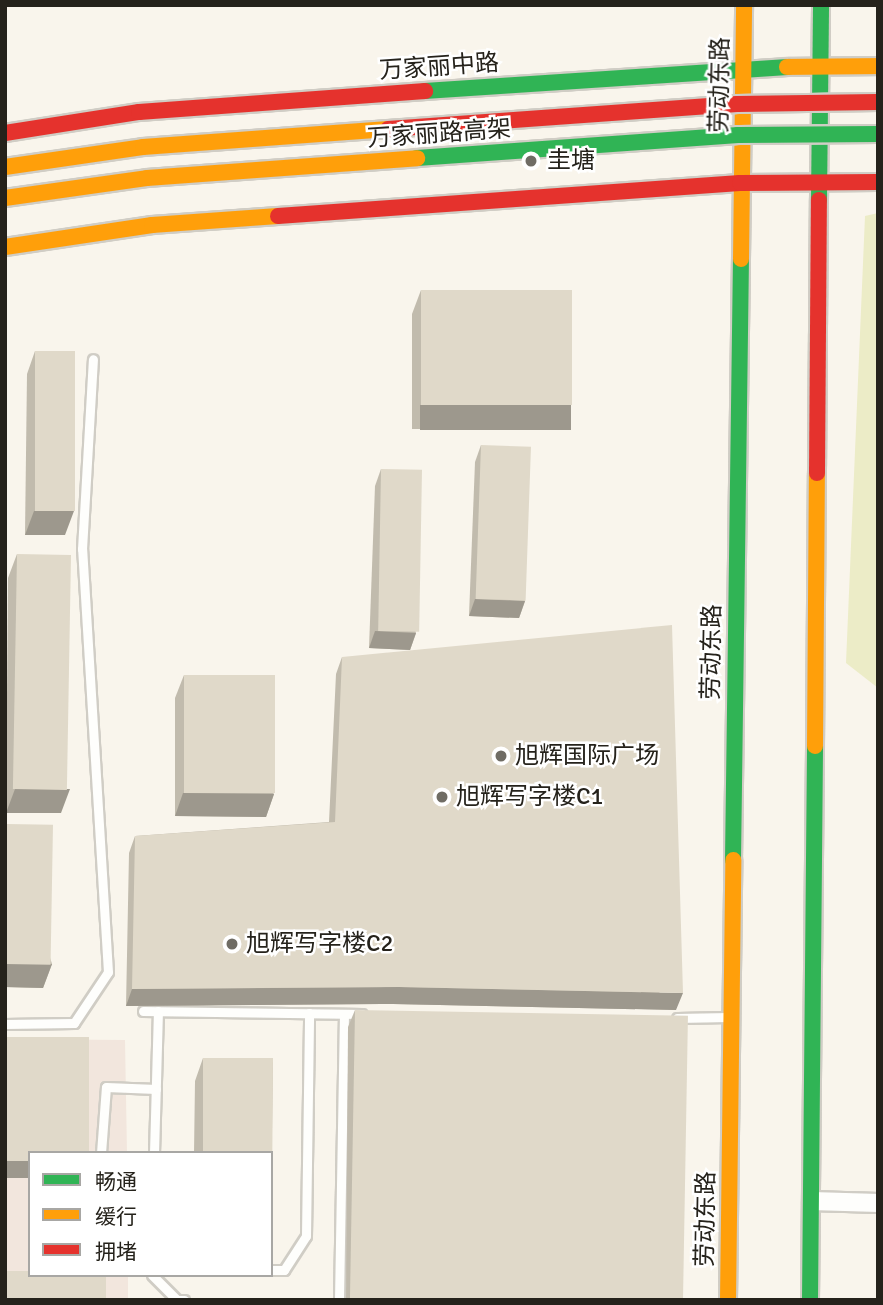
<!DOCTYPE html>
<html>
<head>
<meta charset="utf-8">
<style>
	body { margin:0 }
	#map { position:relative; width:883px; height:1305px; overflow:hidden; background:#f9f5ec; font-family:Signika,"Noto Sans SC",sans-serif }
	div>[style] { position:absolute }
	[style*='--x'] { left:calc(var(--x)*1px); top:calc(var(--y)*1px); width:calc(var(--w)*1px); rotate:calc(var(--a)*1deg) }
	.education>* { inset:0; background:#f2e6dd }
	.green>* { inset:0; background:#ececc7 }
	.roads { filter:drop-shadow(2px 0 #d0cdc5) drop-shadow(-2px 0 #d0cdc5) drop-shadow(0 2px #d0cdc5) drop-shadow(0 -2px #d0cdc5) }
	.lane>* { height:9px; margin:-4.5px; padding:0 4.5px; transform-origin:4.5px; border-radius:4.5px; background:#fefefc }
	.street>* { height:18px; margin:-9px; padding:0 9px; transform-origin:9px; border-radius:9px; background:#fefefc }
	.fast>* { height:16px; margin:-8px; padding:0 8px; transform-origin:8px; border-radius:8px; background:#30b455 }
	.slow>* { height:16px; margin:-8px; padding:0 8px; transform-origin:8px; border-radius:8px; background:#ff9f0a }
	.jam>* { height:16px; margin:-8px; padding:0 8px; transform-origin:8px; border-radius:8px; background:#e5322d }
	.bridges { filter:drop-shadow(2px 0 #d0cdc5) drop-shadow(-2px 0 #d0cdc5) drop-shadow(0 2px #d0cdc5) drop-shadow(0 -2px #d0cdc5) }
	.fast-bridge>* { height:16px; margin:-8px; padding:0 8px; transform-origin:8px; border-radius:8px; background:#30b455 }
	.slow-bridge>* { height:16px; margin:-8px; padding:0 8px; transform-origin:8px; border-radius:8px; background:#ff9f0a }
	.jam-bridge>* { height:16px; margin:-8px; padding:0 8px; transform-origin:8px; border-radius:8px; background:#e5322d }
	.wall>* { inset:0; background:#c1bbad }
	.shaded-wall>* { inset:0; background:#9d988d; transform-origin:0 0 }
	.building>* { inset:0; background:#e0d9c9; transform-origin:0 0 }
	.dots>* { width:19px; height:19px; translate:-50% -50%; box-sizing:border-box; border:4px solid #fff; border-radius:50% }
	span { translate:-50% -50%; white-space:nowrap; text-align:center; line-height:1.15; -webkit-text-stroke:5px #fff; paint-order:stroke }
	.street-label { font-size:24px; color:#25221b }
	.poi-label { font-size:24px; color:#25221b }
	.left { translate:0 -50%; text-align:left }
	.frame { position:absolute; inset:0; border:7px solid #25221b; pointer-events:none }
	.legend { position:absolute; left:28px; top:1151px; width:245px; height:126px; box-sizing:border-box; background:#fff; border:2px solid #a8a7a4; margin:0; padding:9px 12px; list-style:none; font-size:21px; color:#25221b }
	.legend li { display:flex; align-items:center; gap:14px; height:35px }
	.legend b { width:35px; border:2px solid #a8a7a4 }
</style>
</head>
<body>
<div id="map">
	<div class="education">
		<i style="clip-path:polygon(5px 1039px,125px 1040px,127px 1153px,30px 1153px,30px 1275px,128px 1275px,128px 1300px,5px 1300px)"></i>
	</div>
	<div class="green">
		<i style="clip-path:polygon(878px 213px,878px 688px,846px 663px,865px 216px)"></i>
	</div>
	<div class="roads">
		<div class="lane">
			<i style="--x:143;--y:1011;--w:219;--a:0.8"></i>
			<i style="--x:677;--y:1018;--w:52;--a:-1.1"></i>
			<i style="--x:5;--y:1024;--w:69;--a:-0.8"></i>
			<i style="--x:74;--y:1023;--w:61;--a:-56.3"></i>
			<i style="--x:108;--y:972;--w:424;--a:-93.5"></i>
			<i style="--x:82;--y:549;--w:190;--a:-86.7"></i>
			<i style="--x:101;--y:1153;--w:66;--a:-85.7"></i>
			<i style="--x:106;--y:1087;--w:50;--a:2.3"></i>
			<i style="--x:154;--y:1153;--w:142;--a:-88.4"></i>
			<i style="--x:271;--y:1270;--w:13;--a:0"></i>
			<i style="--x:284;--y:1270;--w:40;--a:-57.1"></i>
			<i style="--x:306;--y:1236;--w:223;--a:-89.2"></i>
			<i style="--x:152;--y:1275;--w:35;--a:45"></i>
			<i style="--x:177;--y:1300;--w:7;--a:0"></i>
			<i style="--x:339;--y:1300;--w:286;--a:-89"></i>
		</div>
		<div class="street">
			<i style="--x:812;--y:1201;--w:66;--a:1.7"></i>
		</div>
		<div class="fast">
			<i style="--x:425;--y:91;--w:363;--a:-3.8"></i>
			<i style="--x:819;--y:200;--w:195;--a:-89.4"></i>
			<i style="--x:733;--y:860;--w:601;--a:-89.24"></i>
			<i style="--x:810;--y:1300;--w:554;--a:-89.48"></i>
		</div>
		<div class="slow">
			<i style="--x:787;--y:67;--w:91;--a:-0.6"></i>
			<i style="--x:5;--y:247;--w:149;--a:-8.5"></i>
			<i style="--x:152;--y:225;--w:126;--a:-4.1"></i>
			<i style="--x:741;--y:259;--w:254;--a:-89.3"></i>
			<i style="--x:815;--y:746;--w:273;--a:-89.6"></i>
			<i style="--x:728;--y:1300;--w:440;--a:-89.3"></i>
		</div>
		<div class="jam">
			<i style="--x:5;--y:133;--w:136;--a:-8.9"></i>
			<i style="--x:139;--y:112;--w:287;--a:-4.2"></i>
			<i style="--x:278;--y:216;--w:463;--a:-4.1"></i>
			<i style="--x:740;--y:183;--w:138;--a:-0.4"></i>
			<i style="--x:817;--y:473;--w:273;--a:-89.6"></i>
		</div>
	</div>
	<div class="bridges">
		<div class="fast-bridge">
			<i style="--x:417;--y:158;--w:322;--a:-4.1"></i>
			<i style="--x:738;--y:135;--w:140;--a:-0.4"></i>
		</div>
		<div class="slow-bridge">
			<i style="--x:5;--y:167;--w:139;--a:-8.2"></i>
			<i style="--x:143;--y:147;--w:246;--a:-4.2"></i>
			<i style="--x:5;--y:198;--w:143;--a:-8"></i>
			<i style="--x:147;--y:178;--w:271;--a:-4.2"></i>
		</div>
		<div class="jam-bridge">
			<i style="--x:388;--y:129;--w:350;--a:-4.1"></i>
			<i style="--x:737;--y:104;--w:141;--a:-0.8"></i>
		</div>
	</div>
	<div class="wall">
		<i style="clip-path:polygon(421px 290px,571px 405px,563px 429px,412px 429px,412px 314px)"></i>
		<i style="clip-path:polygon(35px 351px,65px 535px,25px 535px,27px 374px)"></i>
		<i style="clip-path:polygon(481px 445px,525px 601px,519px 618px,469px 616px,475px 462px)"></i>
		<i style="clip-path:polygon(381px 469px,416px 633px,410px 650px,369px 648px,375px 486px)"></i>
		<i style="clip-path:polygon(17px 554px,61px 813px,6px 813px,8px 578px)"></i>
		<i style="clip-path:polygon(342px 657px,676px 1010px,393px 1004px,126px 1006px,129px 853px,135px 836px,329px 822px,336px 674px)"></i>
		<i style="clip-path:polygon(184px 675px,274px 794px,266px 817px,175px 816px,175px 698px)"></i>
		<i style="clip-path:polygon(7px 824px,52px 964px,43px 988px,5px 987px,5px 829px)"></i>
		<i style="clip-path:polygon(355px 1010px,682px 1300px,346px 1300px,348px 1027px)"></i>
		<i style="clip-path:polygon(203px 1058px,273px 1058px,271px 1204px,271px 1153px,194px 1153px,195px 1081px)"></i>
	</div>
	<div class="shaded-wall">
		<i style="left:420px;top:405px;width:151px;height:25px"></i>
		<i style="clip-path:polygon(34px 511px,74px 511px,65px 535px,25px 535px)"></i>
		<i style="clip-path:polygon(475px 599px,525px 601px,519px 618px,469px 616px)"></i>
		<i style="clip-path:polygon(375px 631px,416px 633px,410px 650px,369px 648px)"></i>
		<i style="clip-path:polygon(15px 789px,70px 789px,61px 813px,6px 813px)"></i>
		<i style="clip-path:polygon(183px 793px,274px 794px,266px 817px,175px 816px)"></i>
		<i style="clip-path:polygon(6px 964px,52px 964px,43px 988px,5px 987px)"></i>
		<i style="clip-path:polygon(399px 987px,683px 993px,676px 1010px,393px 1004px,126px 1006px,132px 989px)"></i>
		<i style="left:5px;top:1161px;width:25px;height:17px"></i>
	</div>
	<div class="building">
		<i style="left:421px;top:290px;width:151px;height:115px"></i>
		<i style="left:35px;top:351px;width:40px;height:160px"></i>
		<i style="left:481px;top:445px;width:50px;height:154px;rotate:2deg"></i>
		<i style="left:381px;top:469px;width:41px;height:162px;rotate:1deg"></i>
		<i style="left:17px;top:554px;width:54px;height:235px;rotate:1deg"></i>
		<i style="clip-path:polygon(672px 625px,683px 993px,399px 987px,132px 989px,135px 836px,335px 822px,342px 657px)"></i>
		<i style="left:184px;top:675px;width:91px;height:118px"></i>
		<i style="left:7px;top:824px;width:46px;height:140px;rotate:1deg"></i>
		<i style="left:355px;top:1010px;width:333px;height:290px;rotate:1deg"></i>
		<i style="clip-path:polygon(5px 1037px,89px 1037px,89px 1153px,30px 1153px,30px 1161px,5px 1161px)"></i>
		<i style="clip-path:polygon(203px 1058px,273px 1058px,272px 1202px,271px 1153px,203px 1153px)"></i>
		<i style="clip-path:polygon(5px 1271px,30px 1271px,30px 1275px,106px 1275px,106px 1300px,5px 1300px)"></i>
	</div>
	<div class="dots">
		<i style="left:531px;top:161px;background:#6f6c64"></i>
		<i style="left:501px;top:756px;background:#6f6c64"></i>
		<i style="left:442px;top:797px;background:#6f6c64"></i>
		<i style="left:232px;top:944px;background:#6f6c64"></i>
	</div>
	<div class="street-label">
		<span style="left:439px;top:67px;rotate:-4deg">万家丽中路</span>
		<span style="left:720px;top:85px;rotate:-89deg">劳动东路</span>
		<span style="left:439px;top:134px;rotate:-4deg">万家丽路高架</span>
		<span style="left:712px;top:652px;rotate:-89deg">劳动东路</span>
		<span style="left:706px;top:1219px;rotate:-89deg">劳动东路</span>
	</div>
	<div class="poi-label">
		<span class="left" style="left:547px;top:161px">圭塘</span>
		<span class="left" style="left:515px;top:756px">旭辉国际广场</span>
		<span class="left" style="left:456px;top:797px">旭辉写字楼C1</span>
		<span class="left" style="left:246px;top:944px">旭辉写字楼C2</span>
	</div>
	<div class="frame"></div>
	<ul class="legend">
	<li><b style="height:9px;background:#30b455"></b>畅通</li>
	<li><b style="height:9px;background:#ff9f0a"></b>缓行</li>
	<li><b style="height:9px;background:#e5322d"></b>拥堵</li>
	</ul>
</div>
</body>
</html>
